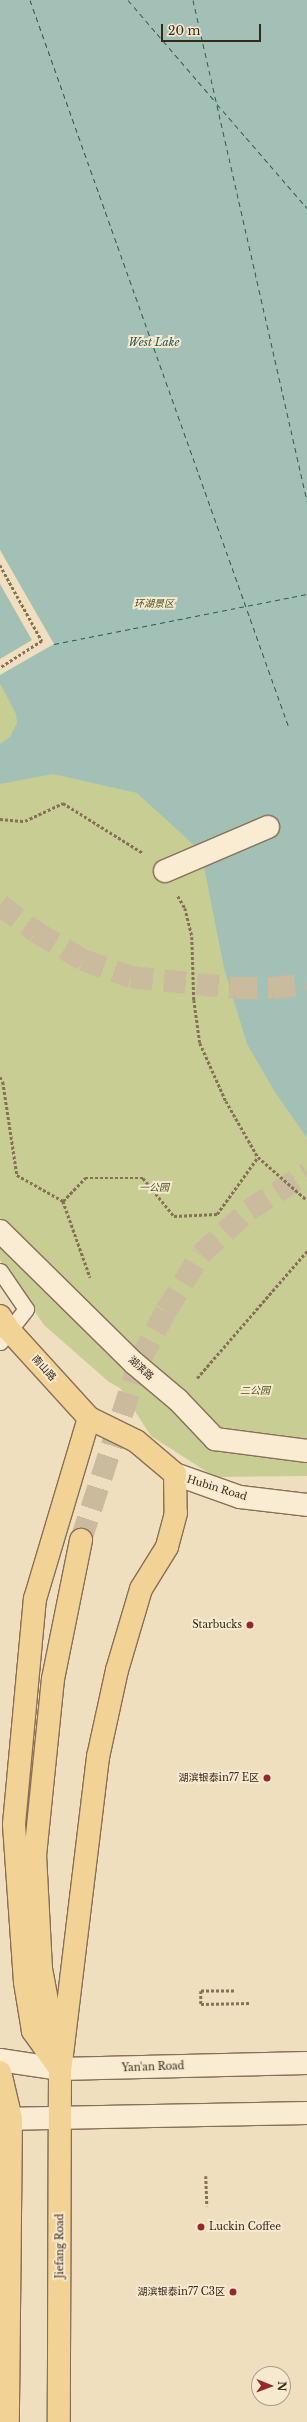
<!DOCTYPE html>
<html>
<head>
<meta charset="utf-8">
<style>
	body { margin:0 }
	#map { position:relative; width:307px; height:2422px; overflow:hidden; background:#efdfbf; font-family:"Libre Baskerville","Noto Sans SC",serif }
	div>[style] { position:absolute }
	[style*='--x'] { left:calc(var(--x)*1px); top:calc(var(--y)*1px); width:calc(var(--w)*1px); rotate:calc(var(--a)*1deg) }
	.green>* { inset:0; background:#c8cd93 }
	.water>* { inset:0; background:#a2c0b6 }
	.pier>* { inset:0; background:#efdfbf }
	.ferry>* { height:1px; margin-top:-0.5px; transform-origin:0; background:repeating-linear-gradient(90deg,#2b5752 0 5px,transparent 0 9px) }
	.primary-tunnel>* { height:22px; margin-top:-11px; transform-origin:0; background:repeating-linear-gradient(90deg,#caba9e 0 22px,transparent 0 33px) }
	.path>* { height:2.5px; margin-top:-1.25px; transform-origin:0; background:repeating-linear-gradient(90deg,#886f57 0 3px,transparent 0 5px) }
	.roads { filter:drop-shadow(1px 0 #886f57) drop-shadow(-1px 0 #886f57) drop-shadow(0 1px #886f57) drop-shadow(0 -1px #886f57) }
	.lane>* { height:15px; margin:-7.5px; padding:0 7.5px; transform-origin:7.5px; border-radius:7.5px; background:#f9ecd2 }
	.street>* { height:22px; margin:-11px; padding:0 11px; transform-origin:11px; border-radius:11px; background:#f9ecd2 }
	.secondary>* { height:22px; margin:-11px; padding:0 11px; transform-origin:11px; border-radius:11px; background:#f9ecd2 }
	.primary>* { height:22px; margin:-11px; padding:0 11px; transform-origin:11px; border-radius:11px; background:#f3d295 }
	.dots>* { width:11px; height:11px; translate:-50% -50%; box-sizing:border-box; border:2px solid #f6e9cf; border-radius:50% }
	span { translate:-50% -50%; white-space:nowrap; text-align:center; line-height:1.15; -webkit-text-stroke:4px #f6e9cf; paint-order:stroke }
	.park-label { font-size:10px; color:#495422; font-style:italic }
	.street-label { font-size:10px; color:#37281c }
	.poi-label { font-size:10px; color:#37281c }
	.right { translate:-100% -50%; text-align:right }
	.left { translate:0 -50%; text-align:left }
	.water-label { font-size:11px; color:#2b5752; font-style:italic }
	.north { position:absolute; left:251px; top:2366px; width:40px; height:40px; box-sizing:border-box; background:#f6e9cf; border:1px solid #aa9c87; border-radius:50%; rotate:91deg; font-size:11px; font-weight:700; line-height:16px; text-align:center; color:#37281c }
	.north::after { content:''; display:block; margin:auto; width:14px; height:18px; background:#98262b; clip-path:polygon(50% 0,100% 100%,50% 72%,0 100%) }
	.scale { position:absolute; left:161px; top:24px; width:100px; height:18px; box-sizing:border-box; border:2px solid #37281c; border-top:0; padding-left:5px; font-size:12px; line-height:14px; white-space:nowrap; color:#37281c; -webkit-text-stroke:3px #f6e9cf; paint-order:stroke }
</style>
</head>
<body>
<div id="map">
	<div class="green">
		<i style="clip-path:polygon(0 0,307px 0,307px 1476px,215px 1477px,151px 1436px,120px 1388px,109px 1382px,44px 1325px,0 1260px)"></i>
	</div>
	<div class="water">
		<i style="clip-path:polygon(0 0,307px 0,307px 1138px,275px 1092px,247px 1044px,224px 968px,203px 862px,197px 848px,137px 793px,53px 774px,0 784px,0 744px,10px 737px,17px 723px,16px 714px,0 683px)"></i>
	</div>
	<div class="pier">
		<i style="clip-path:polygon(0 550px,54px 644px,0 675px,0 659px,32px 640px,0 584px)"></i>
	</div>
	<div class="ferry">
		<i style="--x:30;--y:0;--w:770;--a:70.41"></i>
		<i style="--x:128;--y:0;--w:133;--a:49.3"></i>
		<i style="--x:193;--y:0;--w:514;--a:77.18"></i>
		<i style="--x:217;--y:104;--w:138;--a:49.1"></i>
		<i style="--x:54;--y:644;--w:258;--a:-11.2"></i>
	</div>
	<div class="primary-tunnel">
		<i style="--x:0;--y:905;--w:45;--a:36.9"></i>
		<i style="--x:36;--y:932;--w:55;--a:30.8"></i>
		<i style="--x:83;--y:960;--w:51;--a:19.5"></i>
		<i style="--x:131;--y:977;--w:105;--a:6"></i>
		<i style="--x:235;--y:988;--w:38;--a:0"></i>
		<i style="--x:273;--y:988;--w:34;--a:-7"></i>
		<i style="--x:81;--y:1540;--w:189;--a:-71.9"></i>
		<i style="--x:140;--y:1360;--w:55;--a:-62"></i>
		<i style="--x:166;--y:1311;--w:67;--a:-58.4"></i>
		<i style="--x:201;--y:1254;--w:65;--a:-42.5"></i>
		<i style="--x:249;--y:1210;--w:69;--a:-32.5"></i>
	</div>
	<div class="path">
		<i style="--x:0;--y:565;--w:87;--a:61.1"></i>
		<i style="--x:42;--y:641;--w:50;--a:147.3"></i>
		<i style="--x:0;--y:819;--w:25;--a:5"></i>
		<i style="--x:25;--y:821;--w:42;--a:-25.3"></i>
		<i style="--x:63;--y:803;--w:94;--a:32"></i>
		<i style="--x:178;--y:896;--w:14;--a:60"></i>
		<i style="--x:185;--y:908;--w:30;--a:76"></i>
		<i style="--x:192;--y:937;--w:63;--a:88.2"></i>
		<i style="--x:194;--y:1000;--w:43;--a:82.1"></i>
		<i style="--x:200;--y:1043;--w:64;--a:65.9"></i>
		<i style="--x:226;--y:1101;--w:64;--a:60.3"></i>
		<i style="--x:258;--y:1157;--w:65;--a:41.3"></i>
		<i style="--x:0;--y:1077;--w:6;--a:59"></i>
		<i style="--x:3;--y:1082;--w:94;--a:81.4"></i>
		<i style="--x:17;--y:1175;--w:53;--a:29.5"></i>
		<i style="--x:63;--y:1201;--w:81;--a:70.4"></i>
		<i style="--x:63;--y:1201;--w:32;--a:-46"></i>
		<i style="--x:85;--y:1178;--w:58;--a:0"></i>
		<i style="--x:143;--y:1178;--w:49;--a:50.8"></i>
		<i style="--x:174;--y:1216;--w:43;--a:-2.7"></i>
		<i style="--x:217;--y:1214;--w:70;--a:-54.3"></i>
		<i style="--x:197;--y:1378;--w:168;--a:-49.1"></i>
		<i style="--x:234;--y:1991;--w:33;--a:180"></i>
		<i style="--x:201;--y:1991;--w:13;--a:90"></i>
		<i style="--x:201;--y:2004;--w:50;--a:-1.1"></i>
		<i style="--x:206;--y:2176;--w:30;--a:88"></i>
	</div>
	<div class="roads">
		<div class="lane">
			<i style="--x:0;--y:1271;--w:46;--a:55.6"></i>
			<i style="--x:26;--y:1309;--w:42;--a:128.2"></i>
		</div>
		<div class="street">
			<i style="--x:165;--y:871;--w:112;--a:-23.1"></i>
			<i style="--x:0;--y:1231;--w:188;--a:44.6"></i>
			<i style="--x:134;--y:1363;--w:57;--a:40.1"></i>
			<i style="--x:178;--y:1400;--w:54;--a:46.5"></i>
			<i style="--x:215;--y:1439;--w:93;--a:7.4"></i>
			<i style="--x:175;--y:1474;--w:69;--a:19.5"></i>
			<i style="--x:240;--y:1497;--w:67;--a:6.8"></i>
		</div>
		<div class="secondary">
			<i style="--x:0;--y:2060;--w:61;--a:8.5"></i>
			<i style="--x:60;--y:2069;--w:247;--a:-1.4"></i>
			<i style="--x:0;--y:2119;--w:307;--a:-1.1"></i>
		</div>
		<div class="primary">
			<i style="--x:0;--y:1316;--w:17;--a:57"></i>
			<i style="--x:9;--y:1330;--w:119;--a:47.7"></i>
			<i style="--x:89;--y:1418;--w:52;--a:26.1"></i>
			<i style="--x:136;--y:1441;--w:51;--a:40.2"></i>
			<i style="--x:175;--y:1474;--w:39;--a:89"></i>
			<i style="--x:176;--y:1513;--w:35;--a:105"></i>
			<i style="--x:167;--y:1547;--w:49;--a:121.8"></i>
			<i style="--x:141;--y:1589;--w:84;--a:106.5"></i>
			<i style="--x:117;--y:1670;--w:89;--a:102.3"></i>
			<i style="--x:98;--y:1757;--w:314;--a:96.9"></i>
			<i style="--x:60;--y:2069;--w:353;--a:90.2"></i>
			<i style="--x:56;--y:2049;--w:81;--a:-100.6"></i>
			<i style="--x:41;--y:1969;--w:113;--a:-93"></i>
			<i style="--x:35;--y:1856;--w:178;--a:-84.2"></i>
			<i style="--x:53;--y:1679;--w:142;--a:-78.6"></i>
			<i style="--x:60;--y:2069;--w:47;--a:-125.4"></i>
			<i style="--x:33;--y:2031;--w:50;--a:-99.3"></i>
			<i style="--x:25;--y:1982;--w:158;--a:-94"></i>
			<i style="--x:14;--y:1824;--w:226;--a:-84.7"></i>
			<i style="--x:35;--y:1599;--w:189;--a:-73.4"></i>
			<i style="--x:0;--y:2072;--w:48;--a:76.8"></i>
			<i style="--x:11;--y:2119;--w:303;--a:90.6"></i>
		</div>
	</div>
	<div class="dots">
		<i style="left:250px;top:1625px;background:#98262b"></i>
		<i style="left:267px;top:1778px;background:#98262b"></i>
		<i style="left:201px;top:2227px;background:#98262b"></i>
		<i style="left:233px;top:2292px;background:#98262b"></i>
	</div>
	<div class="park-label">
		<span style="left:154px;top:604px">环湖景区</span>
		<span style="left:154px;top:1188px">一公园</span>
		<span style="left:255px;top:1391px">二公园</span>
	</div>
	<div class="street-label">
		<span style="left:44px;top:1368px;rotate:48deg">南山路</span>
		<span style="left:141px;top:1368px;rotate:42deg">湖滨路</span>
		<span style="left:217px;top:1488px;rotate:17deg">Hubin Road</span>
		<span style="left:153px;top:2067px;rotate:-2deg">Yan'an Road</span>
		<span style="left:60px;top:2246px;rotate:-90deg">Jiefang Road</span>
	</div>
	<div class="poi-label">
		<span class="right" style="left:242px;top:1625px">Starbucks</span>
		<span class="right" style="left:259px;top:1778px">湖滨银泰in77 E区</span>
		<span class="left" style="left:209px;top:2227px">Luckin Coffee</span>
		<span class="right" style="left:225px;top:2292px">湖滨银泰in77 C3区</span>
	</div>
	<div class="water-label">
		<span style="left:154px;top:342px">West Lake</span>
	</div>
	<div class="north">N</div>
	<div class="scale">20 m</div>
</div>
</body>
</html>
